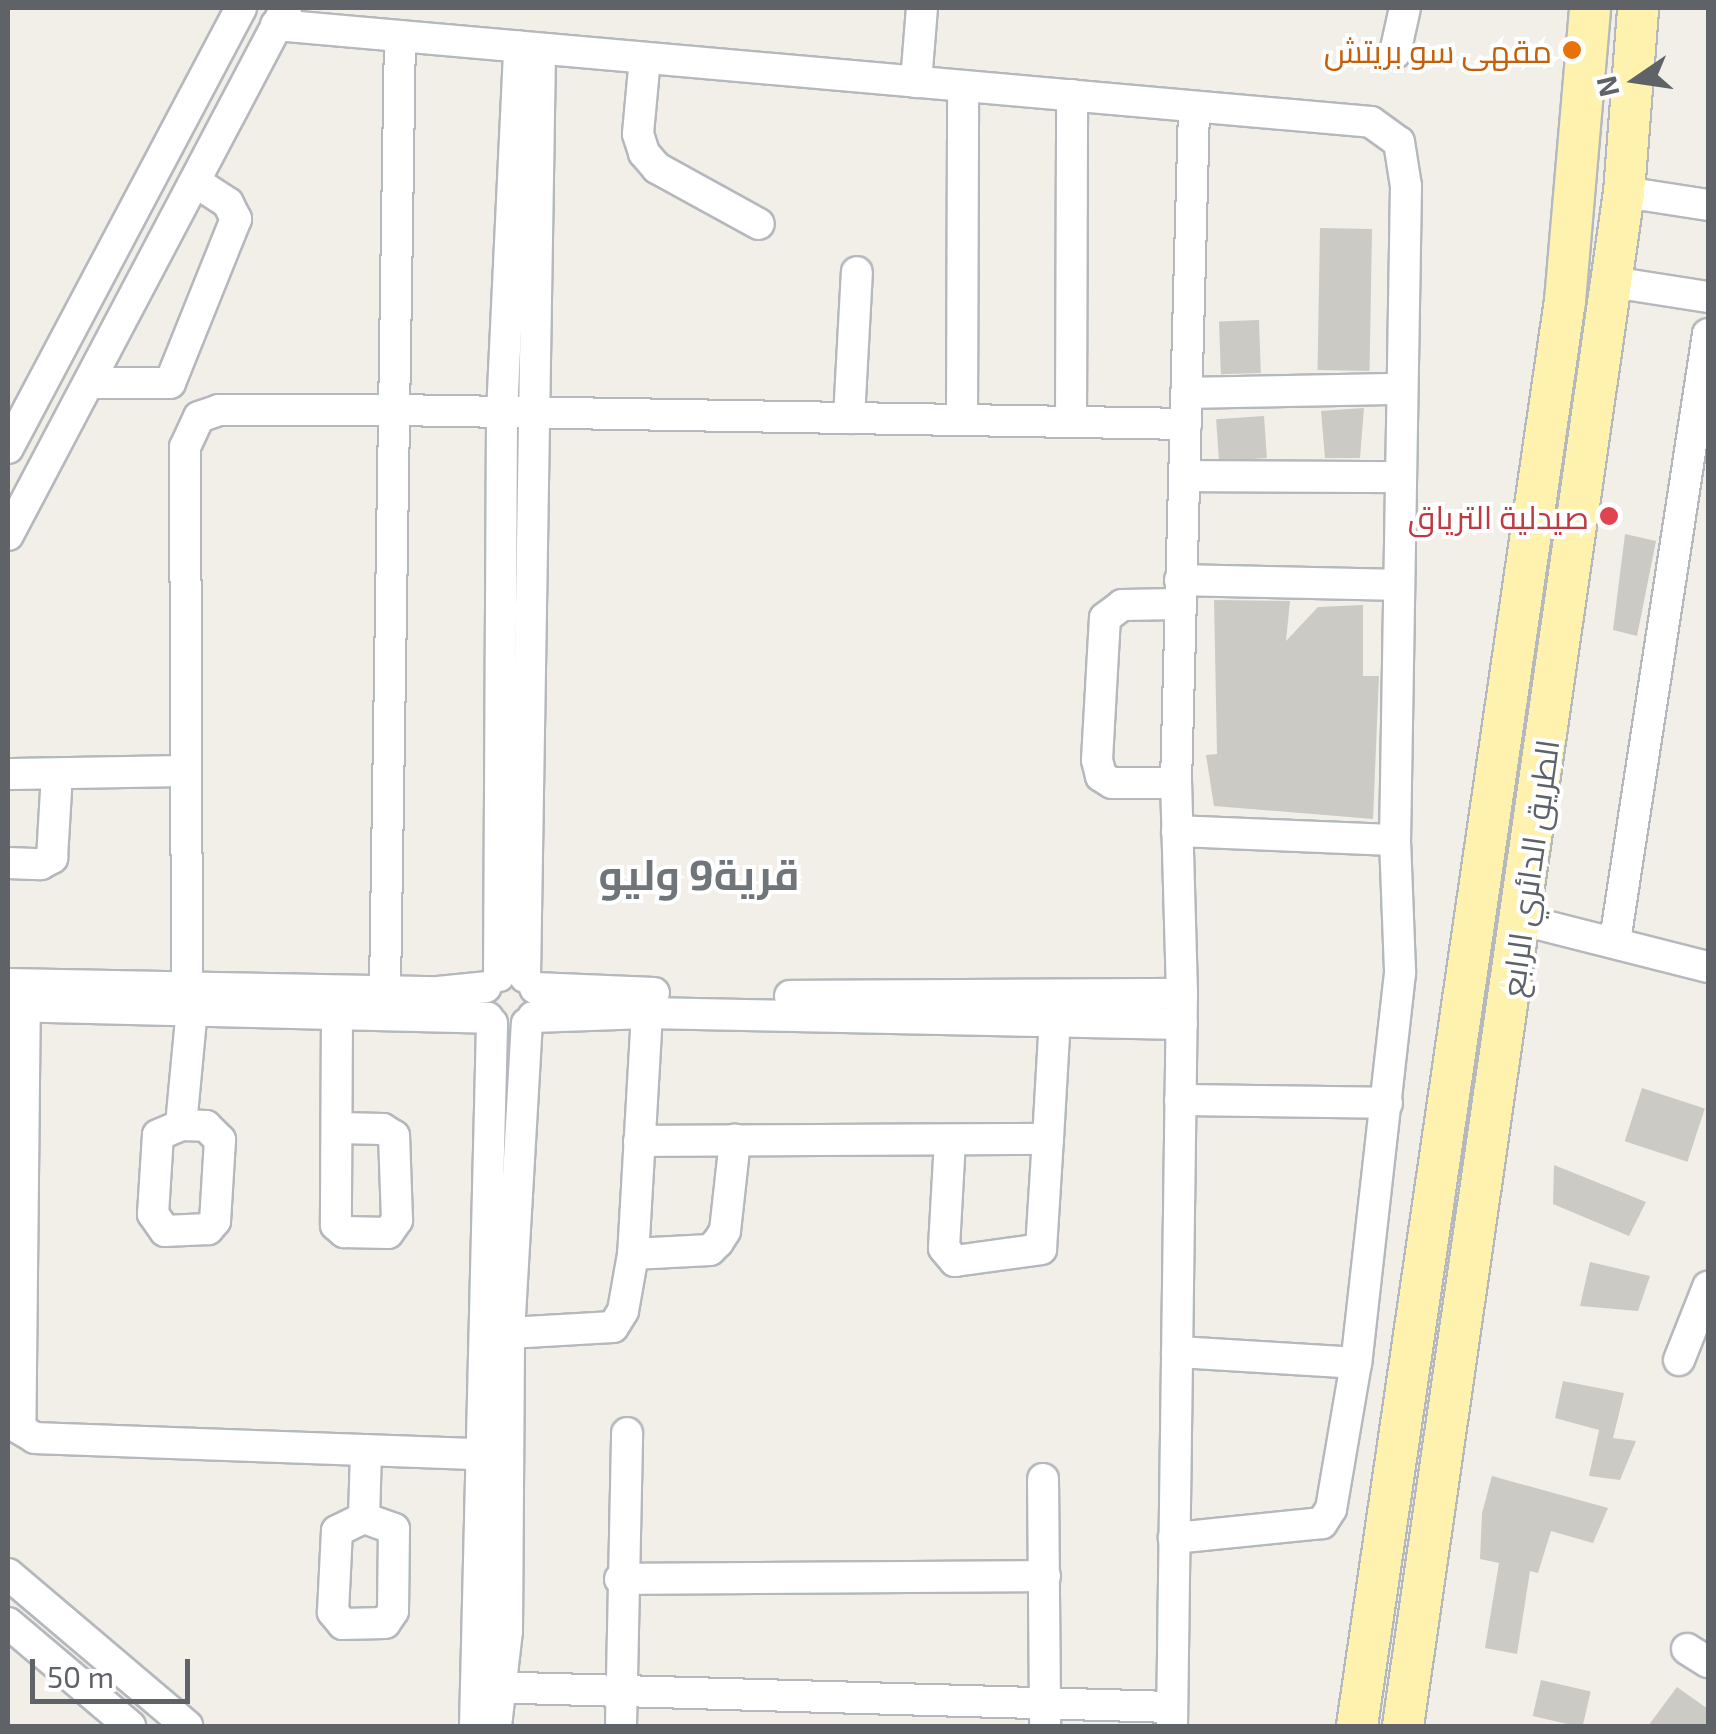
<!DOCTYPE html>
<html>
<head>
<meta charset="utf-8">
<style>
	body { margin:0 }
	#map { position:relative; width:1716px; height:1734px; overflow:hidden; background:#f1efe8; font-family:"Exo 2",Cairo,sans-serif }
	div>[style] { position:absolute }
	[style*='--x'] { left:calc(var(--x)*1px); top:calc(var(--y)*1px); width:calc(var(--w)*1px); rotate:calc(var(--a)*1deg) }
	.building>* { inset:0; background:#cccac5; transform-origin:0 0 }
	.roads { filter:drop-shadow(2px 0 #b5b8bc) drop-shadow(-2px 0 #b5b8bc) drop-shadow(0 2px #b5b8bc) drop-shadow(0 -2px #b5b8bc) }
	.minor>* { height:30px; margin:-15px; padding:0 15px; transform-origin:15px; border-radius:15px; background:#fff }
	.major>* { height:40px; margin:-20px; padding:0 20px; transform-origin:20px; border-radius:20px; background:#fff2af }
	.dots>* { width:28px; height:28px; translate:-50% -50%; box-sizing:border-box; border:5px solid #fff; border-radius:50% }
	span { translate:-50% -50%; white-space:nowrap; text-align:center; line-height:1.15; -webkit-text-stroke:8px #fff; paint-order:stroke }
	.food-label { font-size:32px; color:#c56008 }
	.right { translate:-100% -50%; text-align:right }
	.health-label { font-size:32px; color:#be3a42 }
	.street-label { font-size:32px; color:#5f6368 }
	.district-label { font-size:42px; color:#70757a; font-weight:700 }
	.frame { position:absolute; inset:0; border:10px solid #5f6368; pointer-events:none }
	.north { position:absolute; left:1586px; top:30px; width:100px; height:100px; -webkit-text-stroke:8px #fff; paint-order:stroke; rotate:257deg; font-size:28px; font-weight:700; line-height:40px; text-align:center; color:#5f6368 }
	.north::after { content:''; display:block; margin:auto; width:35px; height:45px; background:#5f6368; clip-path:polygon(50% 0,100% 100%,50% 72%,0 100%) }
	.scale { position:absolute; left:30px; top:1659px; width:160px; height:45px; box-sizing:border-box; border:5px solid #5f6368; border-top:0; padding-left:12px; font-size:30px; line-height:35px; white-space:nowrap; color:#5f6368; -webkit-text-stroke:8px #fff; paint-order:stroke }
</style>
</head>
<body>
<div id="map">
	<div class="building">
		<i style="left:1372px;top:229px;width:142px;height:52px;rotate:91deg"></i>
		<i style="left:1259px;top:320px;width:53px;height:40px;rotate:88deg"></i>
		<i style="clip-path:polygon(1364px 408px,1360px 458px,1325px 458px,1321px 411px)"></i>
		<i style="left:1264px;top:416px;width:42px;height:48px;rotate:86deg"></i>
		<i style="clip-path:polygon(1625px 534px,1656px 541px,1637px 636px,1613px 630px)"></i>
		<i style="clip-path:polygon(1214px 600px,1290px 601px,1286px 641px,1318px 607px,1363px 605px,1363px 676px,1379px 676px,1373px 819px,1214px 806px,1206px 755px,1217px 754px)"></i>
		<i style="left:1642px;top:1088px;width:66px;height:56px;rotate:18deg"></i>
		<i style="clip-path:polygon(1554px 1165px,1646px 1202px,1629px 1236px,1553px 1204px)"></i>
		<i style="clip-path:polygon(1590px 1262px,1650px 1276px,1638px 1311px,1580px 1306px)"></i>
		<i style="clip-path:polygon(1563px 1381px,1624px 1393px,1613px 1438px,1636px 1441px,1620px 1480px,1589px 1476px,1599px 1430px,1555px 1418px)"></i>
		<i style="clip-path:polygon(1492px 1476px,1608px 1508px,1593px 1543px,1551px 1531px,1538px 1573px,1530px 1571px,1517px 1654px,1485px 1648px,1499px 1563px,1480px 1559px,1482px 1513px)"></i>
		<i style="left:1541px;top:1680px;width:51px;height:37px;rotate:13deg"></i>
		<i style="clip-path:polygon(1677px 1687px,1708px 1709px,1708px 1726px,1648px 1726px)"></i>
	</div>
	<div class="roads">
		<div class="minor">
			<i style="--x:276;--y:25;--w:1099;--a:5.06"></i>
			<i style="--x:1371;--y:122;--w:34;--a:36"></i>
			<i style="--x:1399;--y:142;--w:45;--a:81"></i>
			<i style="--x:1406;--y:186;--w:654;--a:90.96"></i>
			<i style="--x:1395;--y:840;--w:133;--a:87.8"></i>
			<i style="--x:1400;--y:973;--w:392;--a:96.4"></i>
			<i style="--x:1356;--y:1363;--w:148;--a:99.7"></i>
			<i style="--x:1331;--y:1509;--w:17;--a:123"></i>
			<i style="--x:1322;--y:1523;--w:149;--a:174.2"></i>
			<i style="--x:1395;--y:53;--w:46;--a:-77.5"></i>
			<i style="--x:645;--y:58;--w:76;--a:95.3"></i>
			<i style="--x:638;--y:134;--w:20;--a:72"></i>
			<i style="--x:644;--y:153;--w:20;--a:49"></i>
			<i style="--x:657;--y:168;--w:116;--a:28.8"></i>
			<i style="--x:916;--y:82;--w:74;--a:-85.4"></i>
			<i style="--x:1624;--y:192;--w:85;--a:8.8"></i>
			<i style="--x:1612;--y:282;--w:97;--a:8.9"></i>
			<i style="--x:91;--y:383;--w:79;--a:0"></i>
			<i style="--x:170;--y:383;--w:177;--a:-68.1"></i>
			<i style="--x:236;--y:219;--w:18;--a:-117"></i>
			<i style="--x:228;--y:203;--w:37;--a:-147"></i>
			<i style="--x:1186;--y:393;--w:216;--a:-1.1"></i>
			<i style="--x:849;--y:418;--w:146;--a:-86.9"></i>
			<i style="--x:962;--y:419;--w:333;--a:-89.8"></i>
			<i style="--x:1071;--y:421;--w:326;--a:-89.8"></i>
			<i style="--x:8;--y:448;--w:498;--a:-62.1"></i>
			<i style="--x:1184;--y:476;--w:217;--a:0.3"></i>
			<i style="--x:8;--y:535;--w:596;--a:-62.19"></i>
			<i style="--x:1180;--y:580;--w:219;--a:1.3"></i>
			<i style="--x:8;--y:774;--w:175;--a:-1"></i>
			<i style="--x:1176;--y:783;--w:64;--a:180"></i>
			<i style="--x:1112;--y:783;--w:13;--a:-148"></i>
			<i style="--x:1101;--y:776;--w:16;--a:-104"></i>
			<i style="--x:1097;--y:760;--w:142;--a:-86.8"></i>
			<i style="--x:1105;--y:618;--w:21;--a:-37"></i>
			<i style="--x:1122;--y:605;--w:57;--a:-1"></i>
			<i style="--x:1177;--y:831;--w:218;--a:2.4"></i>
			<i style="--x:8;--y:863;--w:33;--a:2"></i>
			<i style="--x:41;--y:864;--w:13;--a:-29"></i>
			<i style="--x:52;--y:858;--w:84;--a:-86.6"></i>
			<i style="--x:1522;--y:920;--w:192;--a:14.2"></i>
			<i style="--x:1615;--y:941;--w:614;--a:-81.29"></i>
			<i style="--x:499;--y:976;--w:563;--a:-89.69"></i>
			<i style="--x:502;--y:413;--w:367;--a:-87.3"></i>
			<i style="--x:525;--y:977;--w:928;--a:-89.07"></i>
			<i style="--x:8;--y:984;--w:430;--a:1.1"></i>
			<i style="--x:438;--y:992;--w:48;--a:-5.9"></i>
			<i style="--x:25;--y:986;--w:443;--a:90.6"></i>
			<i style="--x:20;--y:1429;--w:17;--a:31"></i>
			<i style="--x:35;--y:1438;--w:472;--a:2.1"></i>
			<i style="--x:187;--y:987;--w:540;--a:-90.21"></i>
			<i style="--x:185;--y:447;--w:33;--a:-65"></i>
			<i style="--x:199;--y:417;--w:21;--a:-19"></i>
			<i style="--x:219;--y:410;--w:175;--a:0"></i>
			<i style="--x:394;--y:410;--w:792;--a:1.01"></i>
			<i style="--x:535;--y:988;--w:119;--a:2.4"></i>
			<i style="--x:385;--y:989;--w:953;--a:-89.1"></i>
			<i style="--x:648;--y:996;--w:258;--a:93.3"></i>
			<i style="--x:633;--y:1254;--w:77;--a:-3"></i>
			<i style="--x:710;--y:1250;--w:11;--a:-45"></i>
			<i style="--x:718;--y:1242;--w:13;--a:-58"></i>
			<i style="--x:725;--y:1231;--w:92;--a:-83.7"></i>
			<i style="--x:790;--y:996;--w:392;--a:-0.3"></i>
			<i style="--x:8;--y:1006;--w:480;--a:1.4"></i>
			<i style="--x:337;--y:1012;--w:213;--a:90.3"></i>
			<i style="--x:336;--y:1225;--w:11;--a:41"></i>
			<i style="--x:344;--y:1232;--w:44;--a:1.3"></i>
			<i style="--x:388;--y:1233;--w:16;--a:-55"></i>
			<i style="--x:397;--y:1220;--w:84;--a:-92"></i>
			<i style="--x:394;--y:1136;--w:13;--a:-148"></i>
			<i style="--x:383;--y:1129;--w:44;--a:-178.7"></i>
			<i style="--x:533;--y:1017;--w:114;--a:-2"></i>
			<i style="--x:647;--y:1013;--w:535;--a:1.18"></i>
			<i style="--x:1180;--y:1100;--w:207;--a:0.8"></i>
			<i style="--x:181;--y:1125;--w:25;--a:2"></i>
			<i style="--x:206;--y:1126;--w:20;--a:45"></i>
			<i style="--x:220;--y:1140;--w:81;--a:93.5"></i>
			<i style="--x:215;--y:1221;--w:11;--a:131"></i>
			<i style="--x:208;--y:1229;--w:43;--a:177.3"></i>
			<i style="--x:165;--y:1231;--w:21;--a:-125"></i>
			<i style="--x:153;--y:1214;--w:79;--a:-86.4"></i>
			<i style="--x:158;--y:1135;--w:25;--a:-23"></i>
			<i style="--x:181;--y:1125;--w:117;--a:-84.6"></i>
			<i style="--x:950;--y:1140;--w:108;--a:93.2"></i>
			<i style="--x:944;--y:1248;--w:17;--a:50"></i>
			<i style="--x:955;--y:1261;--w:87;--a:-7.9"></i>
			<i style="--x:1041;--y:1249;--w:110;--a:-86.4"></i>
			<i style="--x:639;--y:1141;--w:409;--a:-0.3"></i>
			<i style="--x:1048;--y:1139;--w:137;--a:-86.7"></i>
			<i style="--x:509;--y:1333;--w:104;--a:-3.3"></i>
			<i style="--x:613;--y:1327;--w:19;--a:-58"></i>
			<i style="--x:623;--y:1311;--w:58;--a:-80"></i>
			<i style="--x:1177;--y:1352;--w:179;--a:3.5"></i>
			<i style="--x:1679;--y:1360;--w:79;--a:-68.3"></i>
			<i style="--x:1043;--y:1479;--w:247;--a:89.5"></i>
			<i style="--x:364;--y:1518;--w:32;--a:20"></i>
			<i style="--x:394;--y:1529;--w:82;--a:90.7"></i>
			<i style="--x:393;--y:1611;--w:14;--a:124"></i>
			<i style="--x:385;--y:1623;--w:42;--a:178.6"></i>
			<i style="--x:343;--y:1624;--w:16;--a:-130"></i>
			<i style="--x:333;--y:1612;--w:81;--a:-87.2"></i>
			<i style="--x:337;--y:1531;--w:30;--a:-26"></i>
			<i style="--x:364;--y:1518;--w:68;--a:-88.3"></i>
			<i style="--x:8;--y:1574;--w:235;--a:40.3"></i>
			<i style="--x:620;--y:1579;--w:425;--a:-0.4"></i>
			<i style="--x:8;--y:1623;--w:160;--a:40.2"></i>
			<i style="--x:1687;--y:1649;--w:25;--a:32"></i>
			<i style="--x:485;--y:1687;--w:687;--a:1.67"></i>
			<i style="--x:475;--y:1726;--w:703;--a:-88.61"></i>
			<i style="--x:496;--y:1726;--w:96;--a:-83.4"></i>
			<i style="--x:507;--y:1631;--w:298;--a:-89.6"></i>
			<i style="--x:509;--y:1333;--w:310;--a:-86.7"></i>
			<i style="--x:621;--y:1726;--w:293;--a:-88.8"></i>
			<i style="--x:1172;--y:1726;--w:732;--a:-89.22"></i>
			<i style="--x:1182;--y:994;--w:211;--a:-91.6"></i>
			<i style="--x:1176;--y:783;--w:676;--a:-88.47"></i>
		</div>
		<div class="major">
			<i style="--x:1357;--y:1726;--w:1440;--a:-81.7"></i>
			<i style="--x:1565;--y:301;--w:294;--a:-85.1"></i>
			<i style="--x:1403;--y:1726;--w:1550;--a:-81.8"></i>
			<i style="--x:1624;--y:192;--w:185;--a:-85.6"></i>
		</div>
	</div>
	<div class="dots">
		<i style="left:1572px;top:50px;background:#e8710a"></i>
		<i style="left:1609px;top:516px;background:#e0444e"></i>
	</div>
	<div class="food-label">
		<span class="right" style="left:1552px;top:50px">مقهى سو بريتش</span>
	</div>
	<div class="health-label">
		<span class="right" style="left:1589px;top:516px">صيدلية الترياق</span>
	</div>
	<div class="street-label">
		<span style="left:1529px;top:868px;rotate:-82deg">الطريق الدائري الرابع</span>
	</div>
	<div class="district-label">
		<span style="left:699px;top:873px">قرية9 وليو</span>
	</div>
	<div class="frame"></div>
	<div class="north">N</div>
	<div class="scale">50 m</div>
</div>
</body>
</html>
